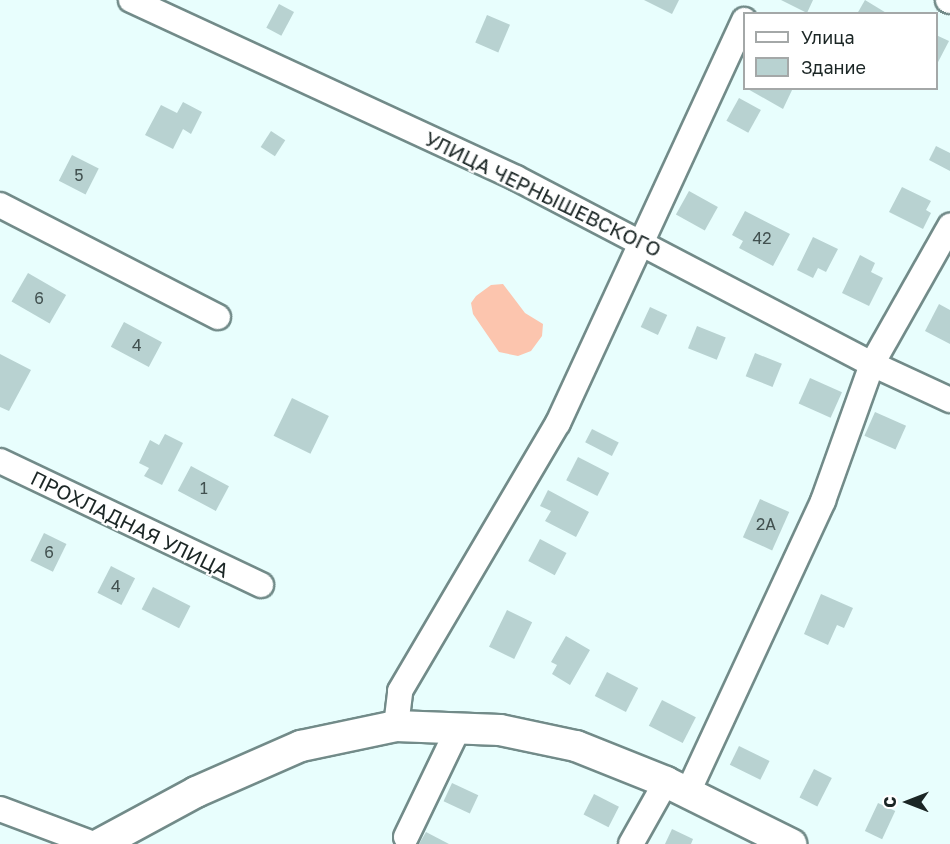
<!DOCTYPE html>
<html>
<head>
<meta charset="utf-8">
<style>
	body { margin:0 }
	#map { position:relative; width:950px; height:844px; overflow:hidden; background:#e8fefd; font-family:"Golos Text",sans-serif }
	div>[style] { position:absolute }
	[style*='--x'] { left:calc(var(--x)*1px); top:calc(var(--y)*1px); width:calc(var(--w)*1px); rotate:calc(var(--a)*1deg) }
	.water>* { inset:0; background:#fcc5ae }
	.building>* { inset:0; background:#b8d2d1; transform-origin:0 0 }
	.roads { filter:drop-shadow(2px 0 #728b89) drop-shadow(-2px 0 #728b89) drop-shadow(0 2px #728b89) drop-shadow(0 -2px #728b89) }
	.minor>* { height:24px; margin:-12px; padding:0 12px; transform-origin:12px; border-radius:12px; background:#fff }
	.major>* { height:30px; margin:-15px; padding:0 15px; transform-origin:15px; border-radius:15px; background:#fff }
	span { translate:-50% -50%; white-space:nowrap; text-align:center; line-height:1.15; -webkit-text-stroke:4.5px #fff; paint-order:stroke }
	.number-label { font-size:16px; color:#425150 }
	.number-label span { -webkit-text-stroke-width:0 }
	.street-label { font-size:20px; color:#1b2625 }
	.legend { position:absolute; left:743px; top:12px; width:195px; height:78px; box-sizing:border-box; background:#fff; border:2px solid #a4a8a8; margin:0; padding:8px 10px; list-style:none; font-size:18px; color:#1b2625 }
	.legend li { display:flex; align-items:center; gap:12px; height:30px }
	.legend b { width:30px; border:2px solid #a4a8a8 }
	.north { position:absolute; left:878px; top:772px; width:60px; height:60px; -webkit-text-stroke:4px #fff; paint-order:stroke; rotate:270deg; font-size:16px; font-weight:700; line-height:24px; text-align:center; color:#1b2625 }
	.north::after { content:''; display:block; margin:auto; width:21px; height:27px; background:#1b2625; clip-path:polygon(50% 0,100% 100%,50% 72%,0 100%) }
</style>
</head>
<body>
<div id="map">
	<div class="water">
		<i style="clip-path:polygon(503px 284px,525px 313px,543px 324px,542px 336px,531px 351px,518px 356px,499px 352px,473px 314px,471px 303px,476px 296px,491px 285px)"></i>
	</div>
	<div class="building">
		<i style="clip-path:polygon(644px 0,679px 0,672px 14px)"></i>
		<i style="clip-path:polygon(781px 0,813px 0,807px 13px)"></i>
		<i style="clip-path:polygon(865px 0,888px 14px,857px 14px)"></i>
		<i style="left:279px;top:4px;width:17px;height:27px;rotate:28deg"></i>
		<i style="left:487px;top:15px;width:25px;height:30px;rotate:23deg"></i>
		<i style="clip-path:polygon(936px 35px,949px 41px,936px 66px)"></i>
		<i style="clip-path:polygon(746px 88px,793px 88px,783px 109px)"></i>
		<i style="left:739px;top:98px;width:25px;height:26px;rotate:29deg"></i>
		<i style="clip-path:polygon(183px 102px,202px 112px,191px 134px,183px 129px,173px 149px,145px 135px,161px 105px,177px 113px)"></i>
		<i style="left:271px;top:131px;width:17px;height:19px;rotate:33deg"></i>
		<i style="clip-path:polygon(936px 146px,950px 153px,950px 171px,929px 160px)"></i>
		<i style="left:72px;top:155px;width:30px;height:29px;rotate:27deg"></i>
		<i style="clip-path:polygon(902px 187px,931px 201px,926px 210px,931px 213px,923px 229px,889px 212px)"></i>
		<i style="left:689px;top:191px;width:33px;height:27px;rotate:29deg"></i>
		<i style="clip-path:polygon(745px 211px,790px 234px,773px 266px,739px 248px,743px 241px,732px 235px)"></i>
		<i style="clip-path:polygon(813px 237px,838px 249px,826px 272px,818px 268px,813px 278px,797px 270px)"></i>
		<i style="clip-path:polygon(860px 255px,875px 263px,871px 272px,883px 278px,869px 306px,842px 293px)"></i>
		<i style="left:28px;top:273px;width:44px;height:33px;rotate:30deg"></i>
		<i style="clip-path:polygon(939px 304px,950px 310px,950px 344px,925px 331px)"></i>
		<i style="left:650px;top:307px;width:19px;height:22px;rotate:25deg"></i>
		<i style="left:124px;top:322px;width:43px;height:28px;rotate:28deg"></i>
		<i style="left:697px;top:326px;width:31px;height:24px;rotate:22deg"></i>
		<i style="left:755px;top:353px;width:29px;height:25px;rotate:22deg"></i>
		<i style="clip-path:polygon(0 354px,31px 370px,9px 411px,0 407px)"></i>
		<i style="left:810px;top:378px;width:35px;height:28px;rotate:24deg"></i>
		<i style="left:292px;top:398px;width:41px;height:42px;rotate:26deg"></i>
		<i style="left:875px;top:412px;width:34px;height:26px;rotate:24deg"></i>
		<i style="left:592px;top:429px;width:30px;height:15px;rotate:27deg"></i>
		<i style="clip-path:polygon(165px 434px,183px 443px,162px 485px,144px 476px,149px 468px,139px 463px,150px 440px,159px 445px)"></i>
		<i style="left:578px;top:457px;width:35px;height:26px;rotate:27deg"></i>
		<i style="left:191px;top:466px;width:43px;height:28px;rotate:28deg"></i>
		<i style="clip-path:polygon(548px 490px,589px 512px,576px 537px,545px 521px,551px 511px,540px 506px)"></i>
		<i style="left:760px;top:499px;width:32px;height:42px;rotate:24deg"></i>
		<i style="left:44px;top:533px;width:25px;height:31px;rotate:26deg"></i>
		<i style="left:540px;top:539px;width:30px;height:25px;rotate:28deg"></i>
		<i style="left:111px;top:566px;width:27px;height:30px;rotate:27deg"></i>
		<i style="left:153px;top:587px;width:42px;height:25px;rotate:27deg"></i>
		<i style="clip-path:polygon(821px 594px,853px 608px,844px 628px,837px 625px,828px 645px,804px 634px)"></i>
		<i style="left:507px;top:610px;width:28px;height:41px;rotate:26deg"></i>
		<i style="clip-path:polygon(566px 636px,590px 650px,570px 685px,552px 674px,557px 665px,551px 662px)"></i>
		<i style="left:607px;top:672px;width:35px;height:27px;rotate:27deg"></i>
		<i style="left:662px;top:700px;width:38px;height:29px;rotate:27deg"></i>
		<i style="left:739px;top:746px;width:34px;height:21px;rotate:26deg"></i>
		<i style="left:814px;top:769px;width:20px;height:32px;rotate:27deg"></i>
		<i style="left:452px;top:783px;width:29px;height:20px;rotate:25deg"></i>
		<i style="left:594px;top:794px;width:28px;height:23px;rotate:27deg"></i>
		<i style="left:878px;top:803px;width:19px;height:31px;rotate:25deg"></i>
		<i style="clip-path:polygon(672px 829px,693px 839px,691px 844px,665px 844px)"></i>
		<i style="clip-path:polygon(426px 832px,449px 844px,419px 844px)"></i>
	</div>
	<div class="roads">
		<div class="minor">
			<i style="--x:131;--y:0;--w:424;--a:24.8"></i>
			<i style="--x:516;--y:178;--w:402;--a:27.6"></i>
			<i style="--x:872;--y:364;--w:86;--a:24.8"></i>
			<i style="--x:948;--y:0;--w:2;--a:27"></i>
			<i style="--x:0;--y:205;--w:245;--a:27.2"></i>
			<i style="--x:0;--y:461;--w:289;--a:25.4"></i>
			<i style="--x:396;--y:726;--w:35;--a:-83"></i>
			<i style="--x:400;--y:691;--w:311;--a:-59.5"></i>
			<i style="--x:558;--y:423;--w:444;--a:-65.2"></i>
			<i style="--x:688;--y:792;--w:321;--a:-65.1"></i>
			<i style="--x:823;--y:501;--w:145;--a:-70.3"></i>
			<i style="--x:872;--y:364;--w:159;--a:-60.5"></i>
			<i style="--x:0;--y:809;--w:99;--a:20.6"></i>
			<i style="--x:406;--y:837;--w:120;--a:-64.3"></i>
			<i style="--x:631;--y:844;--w:71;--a:-60.6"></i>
		</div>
		<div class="major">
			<i style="--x:100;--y:844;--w:109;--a:-28.4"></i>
			<i style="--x:196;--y:792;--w:115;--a:-23.7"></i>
			<i style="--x:301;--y:746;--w:97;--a:-11.9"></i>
			<i style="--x:396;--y:726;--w:104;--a:2.2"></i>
			<i style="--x:500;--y:730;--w:78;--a:11.9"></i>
			<i style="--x:576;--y:746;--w:97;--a:21.8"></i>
			<i style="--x:666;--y:782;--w:140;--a:26.4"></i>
		</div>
	</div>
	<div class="number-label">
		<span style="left:79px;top:175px">5</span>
		<span style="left:762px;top:238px">42</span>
		<span style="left:39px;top:298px">6</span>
		<span style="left:137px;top:345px">4</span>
		<span style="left:204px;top:488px">1</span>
		<span style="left:766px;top:524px">2А</span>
		<span style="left:49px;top:552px">6</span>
		<span style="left:116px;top:586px">4</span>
	</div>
	<div class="street-label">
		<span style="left:543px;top:194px;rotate:26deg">УЛИЦА ЧЕРНЫШЕВСКОГО</span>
		<span style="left:130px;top:524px;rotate:26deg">ПРОХЛАДНАЯ УЛИЦА</span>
	</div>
	<ul class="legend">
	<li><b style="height:8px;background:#fff"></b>Улица</li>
	<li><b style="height:16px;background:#b8d2d1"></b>Здание</li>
	</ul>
	<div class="north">С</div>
</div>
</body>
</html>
